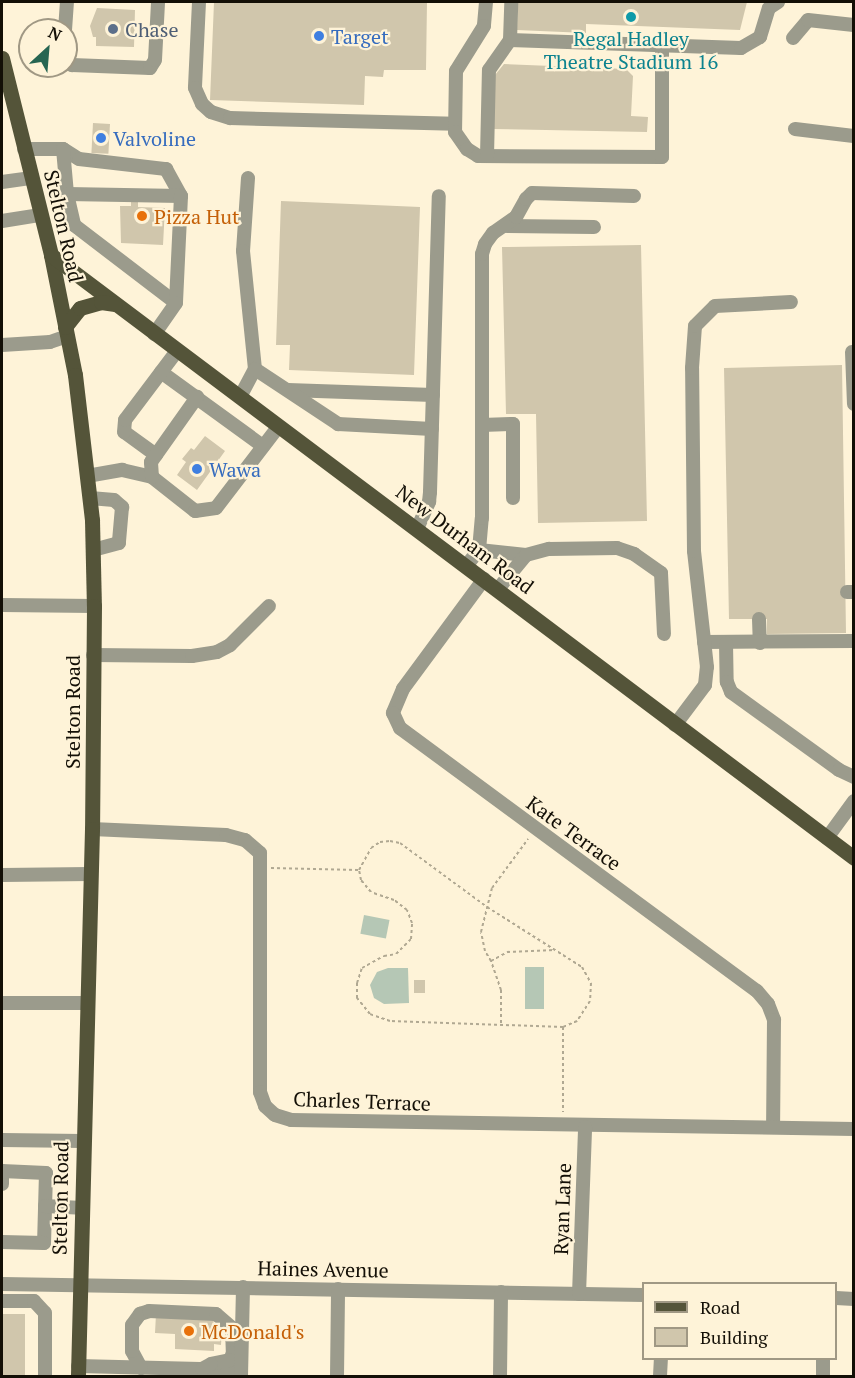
<!DOCTYPE html>
<html>
<head>
<meta charset="utf-8">
<style>
	body { margin:0 }
	#map { position:relative; width:855px; height:1378px; overflow:hidden; background:#fef3d8; font-family:"PT Serif",serif }
	div>[style] { position:absolute }
	[style*='--x'] { left:calc(var(--x)*1px); top:calc(var(--y)*1px); width:calc(var(--w)*1px); rotate:calc(var(--a)*1deg) }
	.green>* { inset:0; background:#b5c7b5; transform-origin:0 0 }
	.building>* { inset:0; background:#d0c6ac; transform-origin:0 0 }
	.path>* { height:2px; margin-top:-1px; transform-origin:0; background:repeating-linear-gradient(90deg,#b0a892 0 3px,transparent 0 6px) }
	.minor>* { height:14px; margin:-7px; padding:0 7px; transform-origin:7px; border-radius:7px; background:#9b9b8c }
	.major>* { height:15px; margin:-7.5px; padding:0 7.5px; transform-origin:7.5px; border-radius:7.5px; background:#545439 }
	.dots>* { width:16px; height:16px; translate:-50% -50%; box-sizing:border-box; border:3px solid #fef3d8; border-radius:50% }
	span { translate:-50% -50%; white-space:nowrap; text-align:center; line-height:1.15; -webkit-text-stroke:4.5px #fef3d8; paint-order:stroke }
	.service-label { font-size:20px; color:#4e5e75 }
	.left { translate:0 -50%; text-align:left }
	.shop-label { font-size:20px; color:#366cbe }
	.culture-label { font-size:20px; color:#0d838f }
	.food-label { font-size:20px; color:#c56008 }
	.street-label { font-size:20px; color:#130f06 }
	.frame { position:absolute; inset:0; border:3px solid #130f06; pointer-events:none }
	.legend { position:absolute; left:642px; top:1282px; width:195px; height:78px; box-sizing:border-box; background:#fef3d8; border:2px solid #a09884; margin:0; padding:8px 10px; list-style:none; font-size:18px; color:#130f06 }
	.legend li { display:flex; align-items:center; gap:12px; height:30px }
	.legend b { width:30px; border:2px solid #a09884 }
	.north { position:absolute; left:18px; top:18px; width:60px; height:60px; box-sizing:border-box; background:#fef3d8; border:2px solid #a09884; border-radius:50%; rotate:26deg; font-size:16px; font-weight:700; line-height:24px; text-align:center; color:#130f06 }
	.north::after { content:''; display:block; margin:auto; width:21px; height:27px; background:#266552; clip-path:polygon(50% 0,100% 100%,50% 72%,0 100%) }
</style>
</head>
<body>
<div id="map">
	<div class="green">
		<i style="left:364px;top:915px;width:26px;height:19px;rotate:11deg"></i>
		<i style="left:525px;top:967px;width:19px;height:42px"></i>
		<i style="clip-path:polygon(408px 968px,409px 1003px,384px 1004px,374px 998px,370px 985px,377px 972px,388px 968px)"></i>
	</div>
	<div class="building">
		<i style="clip-path:polygon(214px 2px,427px 2px,426px 70px,384px 70px,383px 77px,365px 76px,364px 105px,210px 100px)"></i>
		<i style="clip-path:polygon(518px 2px,747px 2px,740px 30px,586px 24px,586px 33px,517px 30px)"></i>
		<i style="clip-path:polygon(97px 8px,135px 10px,134px 47px,96px 46px,96px 37px,93px 37px,90px 26px)"></i>
		<i style="clip-path:polygon(504px 64px,626px 69px,633px 76px,631px 116px,648px 117px,647px 132px,493px 129px,495px 75px)"></i>
		<i style="left:93px;top:123px;width:17px;height:30px;rotate:3deg"></i>
		<i style="clip-path:polygon(131px 198px,138px 199px,138px 207px,165px 208px,163px 245px,121px 243px,120px 206px,131px 206px)"></i>
		<i style="clip-path:polygon(281px 201px,420px 207px,414px 375px,289px 370px,290px 345px,276px 345px)"></i>
		<i style="clip-path:polygon(641px 245px,647px 521px,538px 523px,536px 414px,506px 414px,502px 247px)"></i>
		<i style="clip-path:polygon(842px 365px,846px 633px,767px 634px,767px 619px,729px 619px,724px 368px)"></i>
		<i style="clip-path:polygon(205px 436px,225px 451px,197px 490px,177px 475px,186px 462px,182px 459px,191px 448px,194px 450px)"></i>
		<i style="left:414px;top:980px;width:11px;height:13px"></i>
		<i style="left:2px;top:1314px;width:23px;height:62px"></i>
		<i style="clip-path:polygon(156px 1314px,214px 1317px,213px 1329px,222px 1329px,221px 1345px,214px 1344px,214px 1351px,175px 1349px,175px 1334px,155px 1333px)"></i>
	</div>
	<div class="path">
		<i style="--x:390;--y:841;--w:10;--a:11"></i>
		<i style="--x:400;--y:843;--w:108;--a:36.3"></i>
		<i style="--x:487;--y:907;--w:112;--a:32.3"></i>
		<i style="--x:582;--y:967;--w:18;--a:61"></i>
		<i style="--x:591;--y:983;--w:18;--a:93"></i>
		<i style="--x:590;--y:1001;--w:24;--a:123"></i>
		<i style="--x:577;--y:1021;--w:15;--a:157"></i>
		<i style="--x:563;--y:1027;--w:173;--a:-178"></i>
		<i style="--x:390;--y:1021;--w:21;--a:-161"></i>
		<i style="--x:370;--y:1014;--w:21;--a:-129"></i>
		<i style="--x:357;--y:998;--w:15;--a:-90"></i>
		<i style="--x:357;--y:983;--w:16;--a:-72"></i>
		<i style="--x:362;--y:968;--w:25;--a:-29"></i>
		<i style="--x:384;--y:956;--w:12;--a:-9"></i>
		<i style="--x:396;--y:954;--w:21;--a:-45"></i>
		<i style="--x:411;--y:939;--w:16;--a:-86"></i>
		<i style="--x:412;--y:923;--w:14;--a:-111"></i>
		<i style="--x:407;--y:910;--w:16;--a:-142"></i>
		<i style="--x:394;--y:900;--w:24;--a:-161"></i>
		<i style="--x:371;--y:892;--w:16;--a:-130"></i>
		<i style="--x:361;--y:880;--w:10;--a:-101"></i>
		<i style="--x:359;--y:870;--w:25;--a:-61"></i>
		<i style="--x:371;--y:848;--w:11;--a:-34"></i>
		<i style="--x:380;--y:842;--w:10;--a:-6"></i>
		<i style="--x:271;--y:868;--w:87;--a:1.3"></i>
		<i style="--x:491;--y:961;--w:18;--a:-29"></i>
		<i style="--x:507;--y:952;--w:48;--a:-2.4"></i>
		<i style="--x:501;--y:1023;--w:33;--a:-90"></i>
		<i style="--x:501;--y:990;--w:31;--a:-109"></i>
		<i style="--x:491;--y:961;--w:12;--a:-121"></i>
		<i style="--x:485;--y:951;--w:19;--a:-102"></i>
		<i style="--x:481;--y:932;--w:45;--a:-76"></i>
		<i style="--x:492;--y:888;--w:61;--a:-53.7"></i>
		<i style="--x:563;--y:1027;--w:85;--a:90"></i>
	</div>
	<div class="minor">
		<i style="--x:199;--y:2;--w:86;--a:92.7"></i>
		<i style="--x:195;--y:88;--w:17;--a:66"></i>
		<i style="--x:202;--y:104;--w:12;--a:42"></i>
		<i style="--x:211;--y:112;--w:20;--a:18"></i>
		<i style="--x:230;--y:118;--w:224;--a:1.5"></i>
		<i style="--x:486;--y:2;--w:24;--a:95"></i>
		<i style="--x:484;--y:26;--w:53;--a:121.9"></i>
		<i style="--x:456;--y:71;--w:61;--a:90.9"></i>
		<i style="--x:455;--y:132;--w:21;--a:55"></i>
		<i style="--x:467;--y:149;--w:13;--a:32"></i>
		<i style="--x:478;--y:156;--w:184;--a:0.3"></i>
		<i style="--x:662;--y:157;--w:112;--a:-90"></i>
		<i style="--x:65;--y:30;--w:28;--a:-86"></i>
		<i style="--x:793;--y:38;--w:23;--a:-50"></i>
		<i style="--x:808;--y:20;--w:46;--a:6.2"></i>
		<i style="--x:510;--y:40;--w:38;--a:-88"></i>
		<i style="--x:66;--y:62;--w:7;--a:27"></i>
		<i style="--x:72;--y:65;--w:78;--a:2.2"></i>
		<i style="--x:150;--y:68;--w:9;--a:-58"></i>
		<i style="--x:155;--y:60;--w:58;--a:-87"></i>
		<i style="--x:795;--y:129;--w:59;--a:6.8"></i>
		<i style="--x:24;--y:149;--w:39;--a:0"></i>
		<i style="--x:63;--y:149;--w:19;--a:32"></i>
		<i style="--x:79;--y:159;--w:88;--a:6.6"></i>
		<i style="--x:166;--y:169;--w:31;--a:61"></i>
		<i style="--x:63;--y:149;--w:45;--a:84.9"></i>
		<i style="--x:67;--y:194;--w:32;--a:77"></i>
		<i style="--x:74;--y:225;--w:128;--a:37.4"></i>
		<i style="--x:487;--y:156;--w:86;--a:-88.7"></i>
		<i style="--x:489;--y:70;--w:37;--a:-55"></i>
		<i style="--x:510;--y:40;--w:231;--a:2"></i>
		<i style="--x:741;--y:48;--w:22;--a:-30"></i>
		<i style="--x:760;--y:37;--w:30;--a:-73"></i>
		<i style="--x:769;--y:8;--w:11;--a:-34"></i>
		<i style="--x:248;--y:178;--w:73;--a:93.9"></i>
		<i style="--x:243;--y:251;--w:119;--a:84.2"></i>
		<i style="--x:2;--y:182;--w:30;--a:-8"></i>
		<i style="--x:67;--y:194;--w:114;--a:1"></i>
		<i style="--x:181;--y:196;--w:107;--a:92.7"></i>
		<i style="--x:176;--y:303;--w:38;--a:125"></i>
		<i style="--x:2;--y:221;--w:39;--a:-9"></i>
		<i style="--x:507;--y:226;--w:87;--a:0.7"></i>
		<i style="--x:2;--y:345;--w:48;--a:-3.6"></i>
		<i style="--x:50;--y:342;--w:18;--a:-19"></i>
		<i style="--x:852;--y:352;--w:52;--a:87.8"></i>
		<i style="--x:161;--y:372;--w:126;--a:36"></i>
		<i style="--x:288;--y:390;--w:145;--a:2"></i>
		<i style="--x:240;--y:397;--w:32;--a:-62"></i>
		<i style="--x:255;--y:369;--w:100;--a:33.5"></i>
		<i style="--x:338;--y:424;--w:94;--a:3"></i>
		<i style="--x:482;--y:425;--w:31;--a:-2"></i>
		<i style="--x:513;--y:424;--w:74;--a:90"></i>
		<i style="--x:156;--y:455;--w:39;--a:-144"></i>
		<i style="--x:124;--y:432;--w:12;--a:-85"></i>
		<i style="--x:125;--y:420;--w:86;--a:-53"></i>
		<i style="--x:87;--y:476;--w:36;--a:-10"></i>
		<i style="--x:122;--y:470;--w:31;--a:13"></i>
		<i style="--x:152;--y:477;--w:55;--a:38.3"></i>
		<i style="--x:195;--y:511;--w:21;--a:-8"></i>
		<i style="--x:216;--y:508;--w:103;--a:-52.5"></i>
		<i style="--x:152;--y:477;--w:15;--a:-94"></i>
		<i style="--x:151;--y:462;--w:80;--a:-54.7"></i>
		<i style="--x:90;--y:498;--w:24;--a:5"></i>
		<i style="--x:114;--y:500;--w:11;--a:41"></i>
		<i style="--x:122;--y:507;--w:36;--a:95"></i>
		<i style="--x:119;--y:543;--w:27;--a:165"></i>
		<i style="--x:417;--y:529;--w:30;--a:-66"></i>
		<i style="--x:429;--y:502;--w:10;--a:-84"></i>
		<i style="--x:430;--y:492;--w:296;--a:-88.3"></i>
		<i style="--x:479;--y:550;--w:47;--a:6.1"></i>
		<i style="--x:466;--y:566;--w:21;--a:-51"></i>
		<i style="--x:479;--y:550;--w:32;--a:-85"></i>
		<i style="--x:482;--y:518;--w:264;--a:-90"></i>
		<i style="--x:482;--y:254;--w:10;--a:-73"></i>
		<i style="--x:485;--y:244;--w:14;--a:-54"></i>
		<i style="--x:493;--y:233;--w:28;--a:-35"></i>
		<i style="--x:516;--y:217;--w:21;--a:-61"></i>
		<i style="--x:526;--y:199;--w:8;--a:-45"></i>
		<i style="--x:532;--y:193;--w:102;--a:1.7"></i>
		<i style="--x:484;--y:579;--w:137;--a:126.4"></i>
		<i style="--x:403;--y:689;--w:26;--a:113"></i>
		<i style="--x:393;--y:713;--w:17;--a:65"></i>
		<i style="--x:400;--y:728;--w:443;--a:36.4"></i>
		<i style="--x:757;--y:991;--w:17;--a:50"></i>
		<i style="--x:768;--y:1004;--w:17;--a:69"></i>
		<i style="--x:774;--y:1020;--w:107;--a:90.5"></i>
		<i style="--x:498;--y:589;--w:44;--a:-50.5"></i>
		<i style="--x:526;--y:555;--w:24;--a:-15"></i>
		<i style="--x:549;--y:549;--w:68;--a:-0.8"></i>
		<i style="--x:617;--y:548;--w:18;--a:19"></i>
		<i style="--x:634;--y:554;--w:33;--a:35"></i>
		<i style="--x:661;--y:573;--w:61;--a:87.2"></i>
		<i style="--x:847;--y:592;--w:7;--a:0"></i>
		<i style="--x:2;--y:605;--w:92;--a:0.6"></i>
		<i style="--x:759;--y:619;--w:24;--a:88"></i>
		<i style="--x:704;--y:642;--w:150;--a:-0.4"></i>
		<i style="--x:726;--y:643;--w:39;--a:89"></i>
		<i style="--x:727;--y:682;--w:11;--a:68"></i>
		<i style="--x:731;--y:692;--w:133;--a:35.8"></i>
		<i style="--x:839;--y:770;--w:17;--a:25"></i>
		<i style="--x:93;--y:655;--w:99;--a:0.6"></i>
		<i style="--x:192;--y:656;--w:25;--a:-9"></i>
		<i style="--x:217;--y:652;--w:15;--a:-28"></i>
		<i style="--x:230;--y:645;--w:55;--a:-45"></i>
		<i style="--x:675;--y:725;--w:50;--a:-53.1"></i>
		<i style="--x:705;--y:685;--w:18;--a:-84"></i>
		<i style="--x:707;--y:667;--w:117;--a:-96.4"></i>
		<i style="--x:694;--y:551;--w:183;--a:-90.6"></i>
		<i style="--x:692;--y:368;--w:42;--a:-85.9"></i>
		<i style="--x:695;--y:326;--w:28;--a:-45"></i>
		<i style="--x:715;--y:306;--w:76;--a:-3"></i>
		<i style="--x:92;--y:829;--w:134;--a:2.6"></i>
		<i style="--x:226;--y:835;--w:20;--a:15"></i>
		<i style="--x:245;--y:840;--w:20;--a:41"></i>
		<i style="--x:260;--y:853;--w:239;--a:90"></i>
		<i style="--x:260;--y:1092;--w:15;--a:70"></i>
		<i style="--x:265;--y:1106;--w:13;--a:42"></i>
		<i style="--x:275;--y:1115;--w:17;--a:17"></i>
		<i style="--x:291;--y:1120;--w:563;--a:0.92"></i>
		<i style="--x:827;--y:838;--w:46;--a:-53.9"></i>
		<i style="--x:2;--y:875;--w:88;--a:-0.7"></i>
		<i style="--x:2;--y:1003;--w:84;--a:0"></i>
		<i style="--x:2;--y:1140;--w:80;--a:0.7"></i>
		<i style="--x:2;--y:1184;--w:13;--a:-90"></i>
		<i style="--x:2;--y:1171;--w:44;--a:2.6"></i>
		<i style="--x:46;--y:1173;--w:70;--a:91.6"></i>
		<i style="--x:44;--y:1243;--w:42;--a:-178.6"></i>
		<i style="--x:45;--y:1206;--w:36;--a:3"></i>
		<i style="--x:2;--y:1284;--w:642;--a:0.98"></i>
		<i style="--x:579;--y:1294;--w:167;--a:-87.9"></i>
		<i style="--x:836;--y:1298;--w:18;--a:3"></i>
		<i style="--x:2;--y:1301;--w:32;--a:0"></i>
		<i style="--x:34;--y:1301;--w:16;--a:47"></i>
		<i style="--x:45;--y:1313;--w:63;--a:90"></i>
		<i style="--x:823;--y:1358;--w:18;--a:90"></i>
		<i style="--x:78;--y:1366;--w:163;--a:1.4"></i>
		<i style="--x:141;--y:1368;--w:19;--a:-118"></i>
		<i style="--x:132;--y:1351;--w:26;--a:-90"></i>
		<i style="--x:132;--y:1325;--w:14;--a:-54"></i>
		<i style="--x:140;--y:1314;--w:9;--a:-18"></i>
		<i style="--x:149;--y:1311;--w:67;--a:2.6"></i>
		<i style="--x:216;--y:1314;--w:21;--a:41"></i>
		<i style="--x:232;--y:1328;--w:25;--a:88"></i>
		<i style="--x:233;--y:1353;--w:8;--a:113"></i>
		<i style="--x:230;--y:1360;--w:19;--a:168"></i>
		<i style="--x:211;--y:1364;--w:10;--a:151"></i>
		<i style="--x:241;--y:1376;--w:89;--a:-88.7"></i>
		<i style="--x:337;--y:1376;--w:87;--a:-89.3"></i>
		<i style="--x:500;--y:1376;--w:84;--a:-89.3"></i>
		<i style="--x:660;--y:1376;--w:18;--a:-87"></i>
	</div>
	<div class="major">
		<i style="--x:2;--y:58;--w:203;--a:76"></i>
		<i style="--x:51;--y:255;--w:122;--a:78.7"></i>
		<i style="--x:75;--y:375;--w:146;--a:83.3"></i>
		<i style="--x:92;--y:520;--w:86;--a:88.7"></i>
		<i style="--x:94;--y:606;--w:223;--a:90.5"></i>
		<i style="--x:92;--y:829;--w:547;--a:91.47"></i>
		<i style="--x:51;--y:255;--w:1004;--a:36.9"></i>
		<i style="--x:65;--y:327;--w:24;--a:-52"></i>
		<i style="--x:80;--y:308;--w:22;--a:-16"></i>
		<i style="--x:101;--y:302;--w:14;--a:8"></i>
	</div>
	<div class="dots">
		<i style="left:631px;top:17px;background:#0f9aa8"></i>
		<i style="left:113px;top:29px;background:#5c6f8a"></i>
		<i style="left:319px;top:36px;background:#3f7fe0"></i>
		<i style="left:101px;top:138px;background:#3f7fe0"></i>
		<i style="left:142px;top:216px;background:#e8710a"></i>
		<i style="left:197px;top:469px;background:#3f7fe0"></i>
		<i style="left:189px;top:1331px;background:#e8710a"></i>
	</div>
	<div class="service-label">
		<span class="left" style="left:125px;top:29px">Chase</span>
	</div>
	<div class="shop-label">
		<span class="left" style="left:331px;top:36px">Target</span>
		<span class="left" style="left:113px;top:138px">Valvoline</span>
		<span class="left" style="left:209px;top:469px">Wawa</span>
	</div>
	<div class="culture-label">
		<span style="left:631px;top:50px">Regal Hadley<br>Theatre Stadium 16</span>
	</div>
	<div class="food-label">
		<span class="left" style="left:154px;top:216px">Pizza Hut</span>
		<span class="left" style="left:201px;top:1331px">McDonald's</span>
	</div>
	<div class="street-label">
		<span style="left:64px;top:226px;rotate:77deg">Stelton Road</span>
		<span style="left:465px;top:539px;rotate:37deg">New Durham Road</span>
		<span style="left:72px;top:712px;rotate:-90deg">Stelton Road</span>
		<span style="left:574px;top:833px;rotate:36deg">Kate Terrace</span>
		<span style="left:362px;top:1101px;rotate:2deg">Charles Terrace</span>
		<span style="left:60px;top:1198px;rotate:-89deg">Stelton Road</span>
		<span style="left:562px;top:1209px;rotate:-88deg">Ryan Lane</span>
		<span style="left:323px;top:1269px;rotate:1deg">Haines Avenue</span>
	</div>
	<div class="frame"></div>
	<ul class="legend">
	<li><b style="height:8px;background:#545439"></b>Road</li>
	<li><b style="height:16px;background:#d0c6ac"></b>Building</li>
	</ul>
	<div class="north">N</div>
</div>
</body>
</html>
